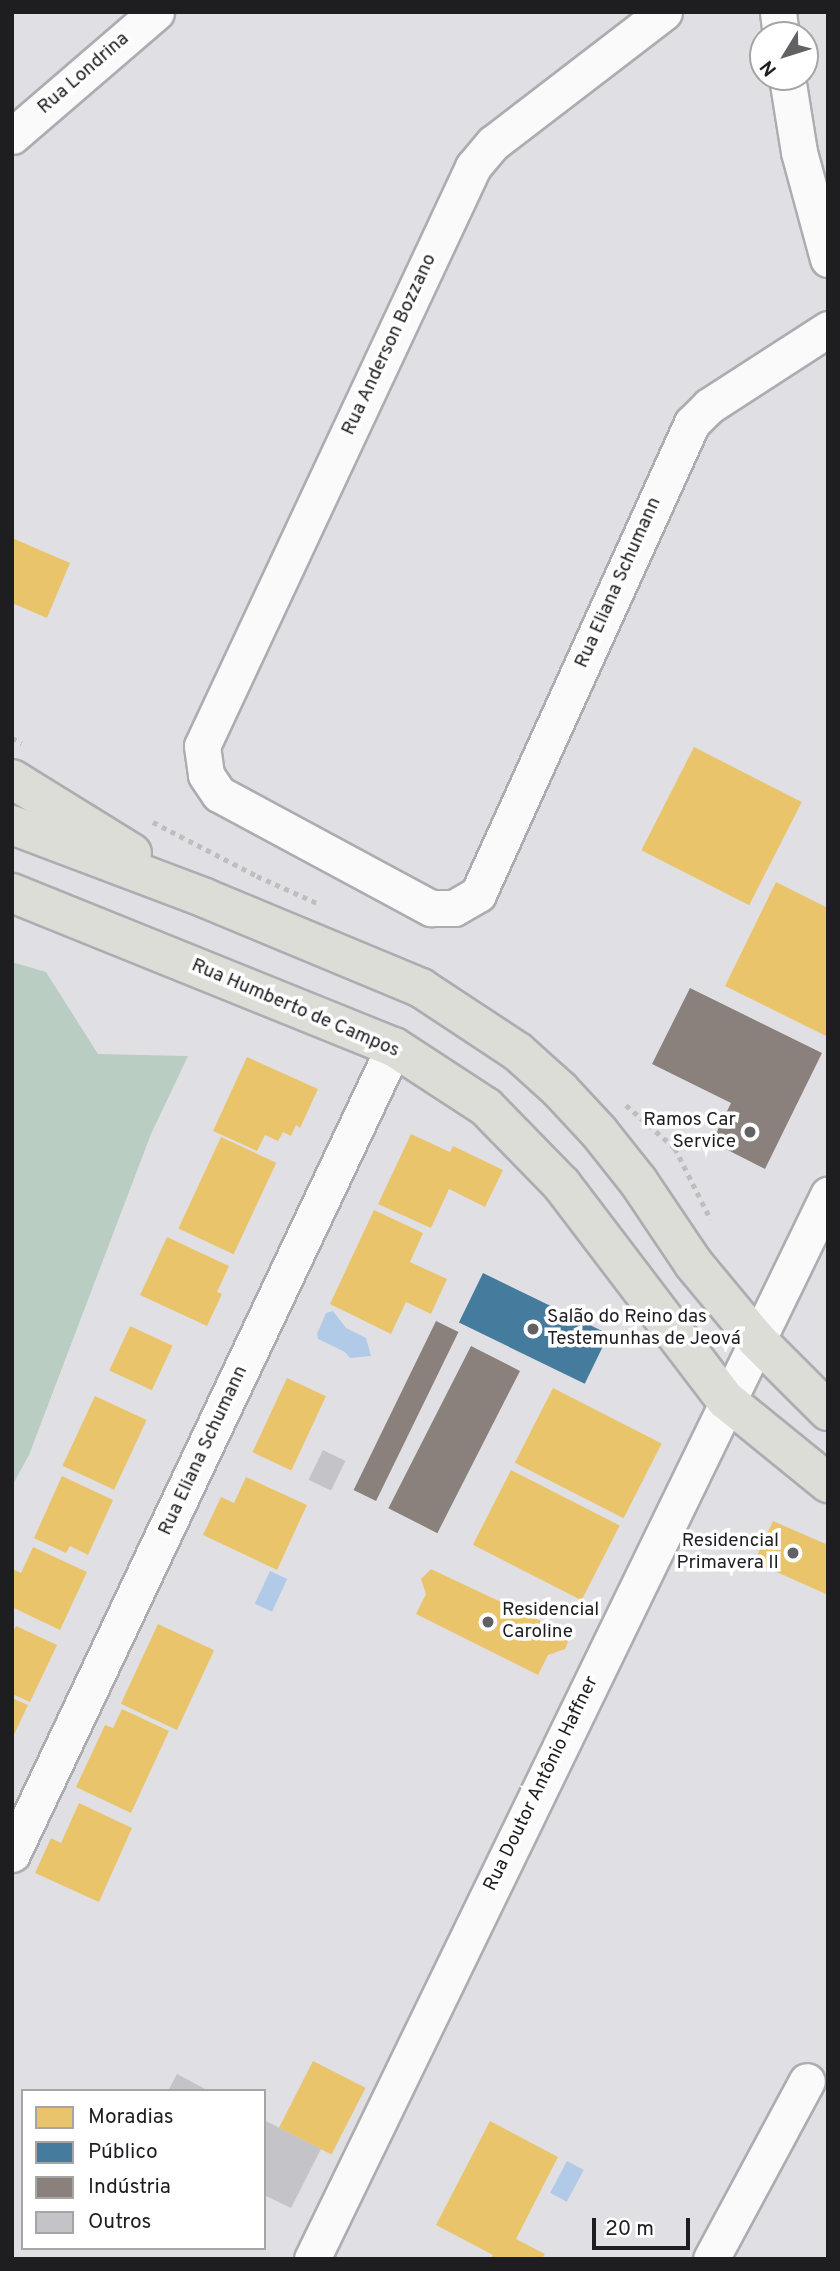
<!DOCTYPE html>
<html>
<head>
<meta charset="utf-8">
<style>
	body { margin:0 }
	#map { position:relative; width:840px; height:2271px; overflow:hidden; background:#e0e0e4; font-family:Overpass,sans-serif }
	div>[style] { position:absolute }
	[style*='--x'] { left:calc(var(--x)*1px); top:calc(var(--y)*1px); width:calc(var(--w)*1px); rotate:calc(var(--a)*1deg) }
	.green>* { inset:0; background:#bacdc2 }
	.water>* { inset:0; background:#b1cae8; transform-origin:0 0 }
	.homes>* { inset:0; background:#e9c46a; transform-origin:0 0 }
	.public>* { inset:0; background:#457b9d; transform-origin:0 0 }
	.industry>* { inset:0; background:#8a817c; transform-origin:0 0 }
	.building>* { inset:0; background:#c4c3c7; transform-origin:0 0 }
	.path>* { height:4.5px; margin-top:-2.25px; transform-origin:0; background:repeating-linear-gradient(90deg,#bebebf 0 5px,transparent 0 10px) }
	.roads { filter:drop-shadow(2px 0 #adadb1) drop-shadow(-2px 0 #adadb1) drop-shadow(0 2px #adadb1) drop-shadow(0 -2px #adadb1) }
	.minor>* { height:35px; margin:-17.5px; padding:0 17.5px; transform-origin:17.5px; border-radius:17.5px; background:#fafafb }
	.major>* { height:38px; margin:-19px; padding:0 19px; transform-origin:19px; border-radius:19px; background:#dbddd6 }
	.dots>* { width:19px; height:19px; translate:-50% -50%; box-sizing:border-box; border:4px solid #fff; border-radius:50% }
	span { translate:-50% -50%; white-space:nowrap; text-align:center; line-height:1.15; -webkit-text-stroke:7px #fff; paint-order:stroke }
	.street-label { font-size:19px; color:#1e1e21 }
	.poi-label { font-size:19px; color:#1e1e21 }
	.right { translate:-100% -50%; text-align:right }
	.left { translate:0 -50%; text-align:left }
	.frame { position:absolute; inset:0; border:14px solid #1e1e21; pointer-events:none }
	.legend { position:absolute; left:21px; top:2089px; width:245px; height:161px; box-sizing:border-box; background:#fff; border:2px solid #a5a5a6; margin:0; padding:9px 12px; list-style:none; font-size:21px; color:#1e1e21 }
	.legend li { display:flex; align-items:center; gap:14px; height:35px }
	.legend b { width:35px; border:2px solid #a5a5a6 }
	.north { position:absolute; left:749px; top:21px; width:70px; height:70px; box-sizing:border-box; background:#fff; border:2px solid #a5a5a6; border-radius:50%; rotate:232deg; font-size:19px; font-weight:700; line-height:28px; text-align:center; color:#1e1e21 }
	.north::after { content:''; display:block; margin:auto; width:24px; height:32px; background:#626265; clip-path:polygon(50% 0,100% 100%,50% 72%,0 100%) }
	.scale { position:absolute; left:592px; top:2218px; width:98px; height:32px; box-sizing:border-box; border:4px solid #1e1e21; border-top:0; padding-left:9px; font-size:21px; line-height:24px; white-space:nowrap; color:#1e1e21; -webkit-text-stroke:5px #fff; paint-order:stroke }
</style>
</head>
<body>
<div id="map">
	<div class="green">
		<i style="clip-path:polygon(12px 962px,46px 972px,98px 1054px,188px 1056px,151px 1134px,29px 1455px,12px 1486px)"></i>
	</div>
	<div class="water">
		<i style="clip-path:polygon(333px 1311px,346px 1328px,366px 1338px,371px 1356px,350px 1358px,345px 1352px,318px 1339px,317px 1334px,326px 1313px)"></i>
		<i style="left:270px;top:1571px;width:19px;height:36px;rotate:25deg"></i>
		<i style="left:567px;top:2161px;width:19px;height:36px;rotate:28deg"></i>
	</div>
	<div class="homes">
		<i style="clip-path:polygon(12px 538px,70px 563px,47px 618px,12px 603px)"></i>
		<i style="left:694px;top:747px;width:121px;height:116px;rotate:27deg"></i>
		<i style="clip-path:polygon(776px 882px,828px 908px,828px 1037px,725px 986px)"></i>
		<i style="clip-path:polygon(247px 1057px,318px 1089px,300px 1128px,296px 1125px,291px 1136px,283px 1132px,278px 1141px,265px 1135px,257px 1151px,213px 1131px)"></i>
		<i style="clip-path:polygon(411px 1134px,450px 1152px,453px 1146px,503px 1170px,485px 1207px,449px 1189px,431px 1228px,378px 1204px)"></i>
		<i style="left:221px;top:1137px;width:61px;height:101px;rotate:25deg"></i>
		<i style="clip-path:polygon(374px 1210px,423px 1233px,410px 1262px,447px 1279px,431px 1314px,406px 1302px,391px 1334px,330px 1304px)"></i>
		<i style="clip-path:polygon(167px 1237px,229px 1266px,217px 1292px,222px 1294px,207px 1326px,140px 1295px)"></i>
		<i style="left:130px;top:1326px;width:47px;height:49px;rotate:25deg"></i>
		<i style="left:287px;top:1378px;width:43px;height:82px;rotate:25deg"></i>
		<i style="left:553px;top:1388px;width:122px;height:84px;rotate:27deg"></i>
		<i style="left:95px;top:1396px;width:57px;height:77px;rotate:25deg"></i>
		<i style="left:511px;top:1470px;width:122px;height:84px;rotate:27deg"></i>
		<i style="clip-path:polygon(62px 1476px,113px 1500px,88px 1555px,70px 1546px,66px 1553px,34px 1538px)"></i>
		<i style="clip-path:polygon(246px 1477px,307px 1505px,277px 1570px,203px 1535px,221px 1497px,234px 1503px)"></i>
		<i style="clip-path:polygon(773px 1521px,828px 1545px,828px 1595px,754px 1562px)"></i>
		<i style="clip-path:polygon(33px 1547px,87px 1572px,60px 1630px,12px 1607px,12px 1569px,21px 1573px)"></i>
		<i style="clip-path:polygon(431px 1569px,560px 1630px,566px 1634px,568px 1642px,565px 1649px,548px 1655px,538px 1675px,416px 1614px,426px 1594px,421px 1579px)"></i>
		<i style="left:158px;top:1624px;width:62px;height:88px;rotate:25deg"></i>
		<i style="clip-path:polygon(16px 1626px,57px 1645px,30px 1702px,12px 1694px,12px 1634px)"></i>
		<i style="clip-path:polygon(12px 1698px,28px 1705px,12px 1739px)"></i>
		<i style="clip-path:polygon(122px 1709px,169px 1731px,131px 1813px,76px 1787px,105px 1725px,113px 1728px)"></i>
		<i style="clip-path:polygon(79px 1803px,132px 1828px,99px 1902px,35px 1873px,51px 1838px,61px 1843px)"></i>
		<i style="left:313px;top:2061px;width:59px;height:75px;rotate:27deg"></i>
		<i style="clip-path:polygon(490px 2121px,558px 2157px,516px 2239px,545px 2254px,542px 2259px,491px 2259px,493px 2255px,436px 2225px)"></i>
	</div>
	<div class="public">
		<i style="left:483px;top:1273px;width:140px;height:55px;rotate:26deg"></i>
	</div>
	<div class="industry">
		<i style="clip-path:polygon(690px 988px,822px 1053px,765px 1169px,712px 1142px,731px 1103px,652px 1064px)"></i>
		<i style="left:436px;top:1321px;width:25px;height:188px;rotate:26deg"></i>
		<i style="left:471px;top:1346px;width:55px;height:182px;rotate:27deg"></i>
	</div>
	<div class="building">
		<i style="left:323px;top:1450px;width:25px;height:33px;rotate:26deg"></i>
		<i style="clip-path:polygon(177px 2074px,209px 2091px,168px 2091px)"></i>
		<i style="clip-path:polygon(264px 2120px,321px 2149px,291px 2208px,264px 2195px)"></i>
	</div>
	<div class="path">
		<i style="--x:12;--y:738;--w:11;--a:27"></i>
		<i style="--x:153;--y:822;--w:117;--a:27.4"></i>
		<i style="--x:257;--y:876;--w:66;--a:24.2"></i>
		<i style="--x:626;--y:1105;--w:65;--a:41.3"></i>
		<i style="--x:675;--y:1148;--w:80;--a:63.4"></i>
	</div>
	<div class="roads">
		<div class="minor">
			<i style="--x:664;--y:12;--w:215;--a:142.5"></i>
			<i style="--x:493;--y:143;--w:31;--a:130"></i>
			<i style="--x:473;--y:167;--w:639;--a:115.08"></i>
			<i style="--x:202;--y:746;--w:29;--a:82"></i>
			<i style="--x:206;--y:775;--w:23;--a:56"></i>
			<i style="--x:219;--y:794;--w:241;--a:28.3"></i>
			<i style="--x:431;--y:908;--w:23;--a:0"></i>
			<i style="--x:454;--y:908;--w:28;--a:-30"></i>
			<i style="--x:478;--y:894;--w:517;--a:-65.57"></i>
			<i style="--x:692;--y:423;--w:24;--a:-45"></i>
			<i style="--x:709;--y:406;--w:142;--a:-32.9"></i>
			<i style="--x:778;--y:12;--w:23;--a:83"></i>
			<i style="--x:787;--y:77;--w:76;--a:80.9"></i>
			<i style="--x:799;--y:152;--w:111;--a:74.8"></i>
			<i style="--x:12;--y:136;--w:190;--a:-40.7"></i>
			<i style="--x:12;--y:1854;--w:893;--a:-64.67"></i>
			<i style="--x:312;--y:2259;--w:1183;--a:-64.13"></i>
			<i style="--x:711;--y:2259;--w:202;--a:-61.7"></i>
		</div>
		<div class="major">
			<i style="--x:12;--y:779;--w:141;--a:31.7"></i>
			<i style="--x:12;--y:825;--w:206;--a:20.7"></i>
			<i style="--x:205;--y:898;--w:234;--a:22.6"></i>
			<i style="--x:421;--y:988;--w:116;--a:33.4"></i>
			<i style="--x:518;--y:1052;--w:57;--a:42.1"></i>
			<i style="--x:560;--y:1090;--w:57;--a:47.1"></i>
			<i style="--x:599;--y:1132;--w:63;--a:51.5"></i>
			<i style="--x:638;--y:1181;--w:99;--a:56.1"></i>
			<i style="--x:693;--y:1263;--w:99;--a:50.3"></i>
			<i style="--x:756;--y:1339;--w:102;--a:45"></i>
			<i style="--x:12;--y:893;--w:412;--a:22"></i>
			<i style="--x:394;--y:1047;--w:110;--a:33.1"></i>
			<i style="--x:486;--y:1107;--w:109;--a:45.7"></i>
			<i style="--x:562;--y:1185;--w:270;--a:52.7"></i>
			<i style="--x:726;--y:1400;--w:132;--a:39.1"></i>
		</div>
	</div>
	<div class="dots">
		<i style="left:750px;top:1132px;background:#626265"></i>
		<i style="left:533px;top:1329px;background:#626265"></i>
		<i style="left:793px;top:1553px;background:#626265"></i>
		<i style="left:488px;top:1622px;background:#626265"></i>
	</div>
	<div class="street-label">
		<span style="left:84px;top:74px;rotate:-41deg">Rua Londrina</span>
		<span style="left:390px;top:345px;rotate:-65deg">Rua Anderson Bozzano</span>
		<span style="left:619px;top:583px;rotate:-66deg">Rua Eliana Schumann</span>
		<span style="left:295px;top:1009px;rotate:23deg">Rua Humberto de Campos</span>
		<span style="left:204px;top:1451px;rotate:-65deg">Rua Eliana Schumann</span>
		<span style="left:542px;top:1784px;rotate:-64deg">Rua Doutor Antônio Haffner</span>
	</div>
	<div class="poi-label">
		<span class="right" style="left:736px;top:1132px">Ramos Car<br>Service</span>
		<span class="left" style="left:547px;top:1329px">Salão do Reino das<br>Testemunhas de Jeová</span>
		<span class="right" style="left:779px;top:1553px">Residencial<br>Primavera II</span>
		<span class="left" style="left:502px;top:1622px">Residencial<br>Caroline</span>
	</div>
	<div class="frame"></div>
	<ul class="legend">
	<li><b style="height:19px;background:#e9c46a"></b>Moradias</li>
	<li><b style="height:19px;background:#457b9d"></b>Público</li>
	<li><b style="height:19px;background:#8a817c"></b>Indústria</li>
	<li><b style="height:19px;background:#c4c3c7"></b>Outros</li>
	</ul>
	<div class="north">N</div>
	<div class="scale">20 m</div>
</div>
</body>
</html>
